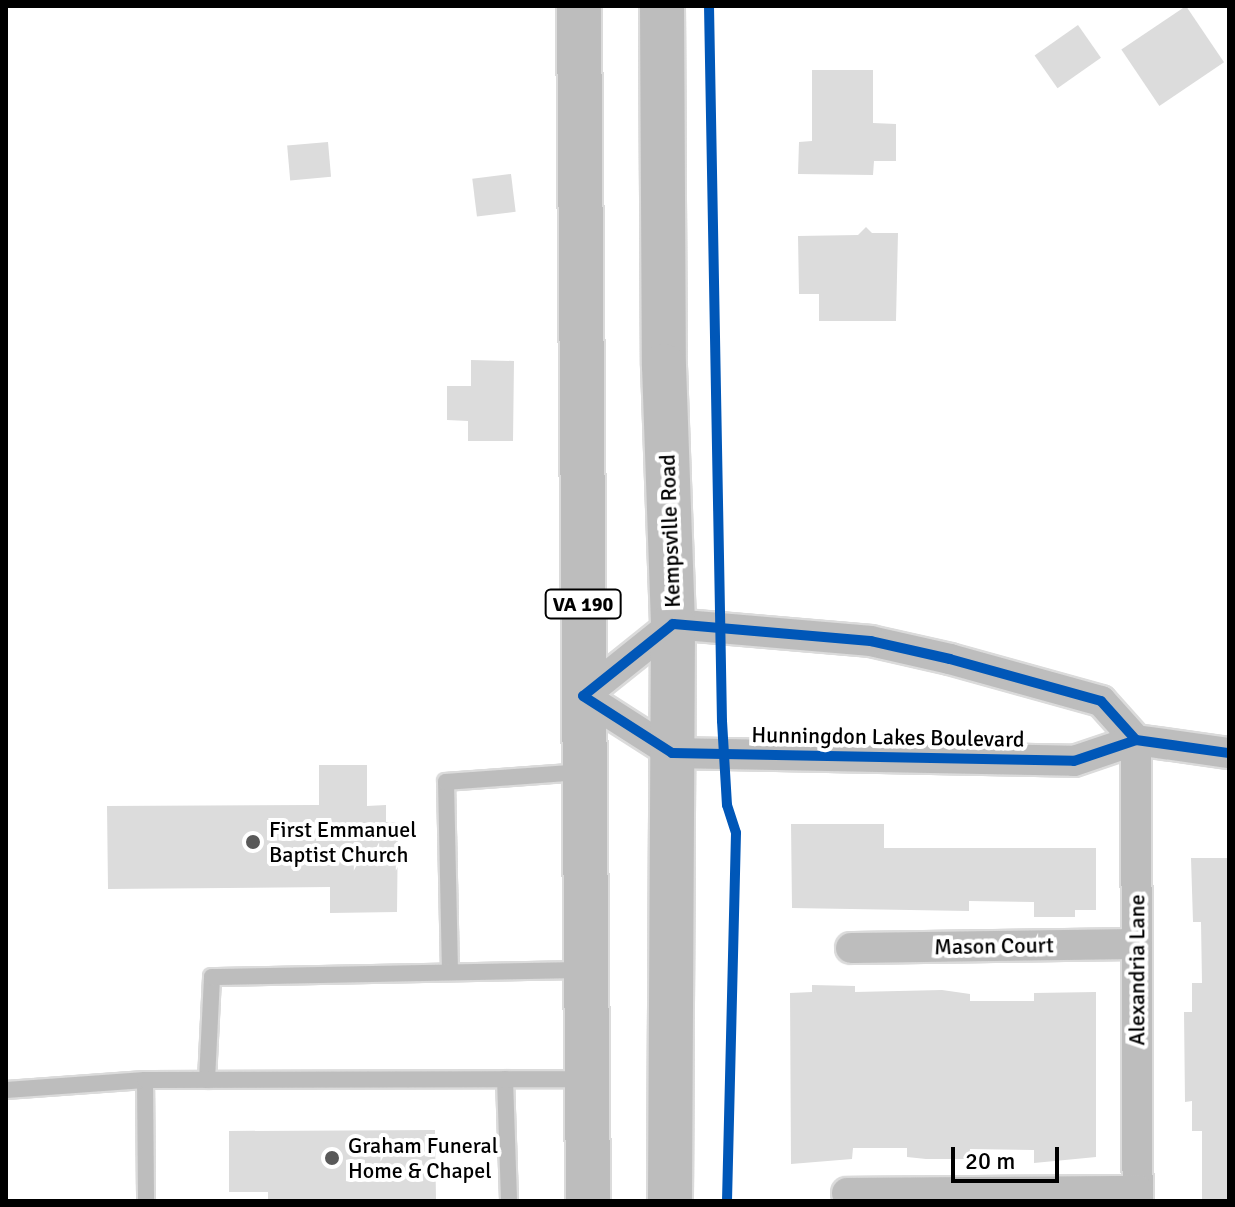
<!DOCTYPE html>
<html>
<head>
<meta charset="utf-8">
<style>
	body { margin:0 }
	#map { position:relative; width:1235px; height:1207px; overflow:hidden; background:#fff; font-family:Signika,sans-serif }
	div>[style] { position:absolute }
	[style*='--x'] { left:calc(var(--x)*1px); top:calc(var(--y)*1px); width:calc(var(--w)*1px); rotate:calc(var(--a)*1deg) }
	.building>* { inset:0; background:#dcdcdc; transform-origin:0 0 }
	.roads { filter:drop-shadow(2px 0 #dbdbdb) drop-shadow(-2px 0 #dbdbdb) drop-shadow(0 2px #dbdbdb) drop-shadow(0 -2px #dbdbdb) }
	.lane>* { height:16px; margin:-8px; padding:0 8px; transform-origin:8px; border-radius:8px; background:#bdbdbd }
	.street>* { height:30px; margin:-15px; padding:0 15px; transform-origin:15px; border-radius:15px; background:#bdbdbd }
	.primary>* { height:44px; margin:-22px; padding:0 22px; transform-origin:22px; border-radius:22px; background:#bdbdbd }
	.cycleway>* { height:10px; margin:-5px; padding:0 5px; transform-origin:5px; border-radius:5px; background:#0057b8 }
	.dots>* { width:22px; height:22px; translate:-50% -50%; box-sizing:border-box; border:4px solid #fff; border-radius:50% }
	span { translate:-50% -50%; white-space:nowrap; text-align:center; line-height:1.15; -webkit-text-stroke:8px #fff; paint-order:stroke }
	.shield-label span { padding:2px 6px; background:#fff; border:2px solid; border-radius:6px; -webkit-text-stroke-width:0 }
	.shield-label { font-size:20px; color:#000; font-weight:700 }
	.street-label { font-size:22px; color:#000 }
	.poi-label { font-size:22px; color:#000 }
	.left { translate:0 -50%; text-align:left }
	.frame { position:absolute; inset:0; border:8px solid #000; pointer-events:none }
	.scale { position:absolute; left:951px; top:1147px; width:108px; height:36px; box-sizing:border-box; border:4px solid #000; border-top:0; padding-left:10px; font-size:24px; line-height:28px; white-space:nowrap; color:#000; -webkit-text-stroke:6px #fff; paint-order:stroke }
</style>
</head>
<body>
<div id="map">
	<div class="building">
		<i style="left:1186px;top:6px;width:68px;height:78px;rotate:56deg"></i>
		<i style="left:1078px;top:25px;width:40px;height:53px;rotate:55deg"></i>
		<i style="clip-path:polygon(812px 70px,873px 70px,873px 123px,896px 124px,896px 161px,874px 161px,873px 175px,798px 174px,799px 142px,812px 141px)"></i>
		<i style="left:328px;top:142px;width:35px;height:41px;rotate:85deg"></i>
		<i style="left:511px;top:174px;width:38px;height:39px;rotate:83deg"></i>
		<i style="clip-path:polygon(866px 227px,872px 233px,898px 233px,896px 321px,819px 321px,819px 294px,799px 294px,798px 236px,858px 235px)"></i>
		<i style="clip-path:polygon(471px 360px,514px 361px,513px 441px,468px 441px,468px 421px,447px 420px,447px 386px,471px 386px)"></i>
		<i style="clip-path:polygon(319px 765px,367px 765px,367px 806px,386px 805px,386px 822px,398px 822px,397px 912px,330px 913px,330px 887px,108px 889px,107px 806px,319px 805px)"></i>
		<i style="clip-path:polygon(791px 824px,884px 824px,884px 848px,1096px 848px,1096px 910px,1075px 910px,1075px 917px,1034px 917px,1034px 902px,969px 901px,969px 911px,792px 908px)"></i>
		<i style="clip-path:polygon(1191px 858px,1229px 858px,1229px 1201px,1202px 1201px,1202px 1131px,1192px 1131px,1192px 1101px,1185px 1102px,1184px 1012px,1192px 1012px,1192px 983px,1202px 983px,1201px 922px,1193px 922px)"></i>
		<i style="clip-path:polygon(812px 985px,855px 986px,855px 992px,942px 990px,970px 994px,970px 1001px,1034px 1001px,1034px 993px,1096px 992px,1096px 1157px,1034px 1163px,1034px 1150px,970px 1149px,969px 1159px,926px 1159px,907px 1157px,907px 1148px,853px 1148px,852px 1159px,791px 1164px,790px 993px,812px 992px)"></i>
		<i style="clip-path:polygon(435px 1130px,436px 1201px,268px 1201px,268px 1192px,229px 1192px,229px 1131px)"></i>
	</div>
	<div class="roads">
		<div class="lane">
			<i style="--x:450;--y:972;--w:190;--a:-91.2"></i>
			<i style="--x:446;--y:782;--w:137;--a:-4.2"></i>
			<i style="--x:505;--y:1079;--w:122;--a:88.1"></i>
			<i style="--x:145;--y:1080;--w:121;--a:89.5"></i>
			<i style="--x:207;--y:1080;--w:103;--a:-87.2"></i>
			<i style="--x:212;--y:977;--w:372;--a:-1.1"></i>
			<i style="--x:6;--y:1090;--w:139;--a:-4.1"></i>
			<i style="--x:145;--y:1080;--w:440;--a:-0.1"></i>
		</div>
		<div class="street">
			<i style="--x:1136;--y:740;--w:52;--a:-131.9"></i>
			<i style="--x:1101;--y:701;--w:157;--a:-164.5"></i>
			<i style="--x:950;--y:659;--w:81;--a:-167.2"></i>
			<i style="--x:871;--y:641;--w:199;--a:-175.1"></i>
			<i style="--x:673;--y:624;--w:115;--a:141.3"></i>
			<i style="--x:583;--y:696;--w:106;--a:32.6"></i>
			<i style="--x:672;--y:753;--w:402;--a:1.1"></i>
			<i style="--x:1074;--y:761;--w:65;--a:-18.7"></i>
			<i style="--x:1136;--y:740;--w:94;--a:8"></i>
			<i style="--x:1136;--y:740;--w:461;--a:89.8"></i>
			<i style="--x:851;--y:948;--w:286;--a:-0.8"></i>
			<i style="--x:847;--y:1193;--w:291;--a:-0.4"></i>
		</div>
		<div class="primary">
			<i style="--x:579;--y:6;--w:1195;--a:89.57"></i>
			<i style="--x:662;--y:6;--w:360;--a:89.7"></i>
			<i style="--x:664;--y:366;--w:258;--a:88"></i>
			<i style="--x:673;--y:624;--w:577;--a:90.3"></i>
		</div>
	</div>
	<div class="cycleway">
		<i style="--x:709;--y:6;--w:715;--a:88.96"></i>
		<i style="--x:722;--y:721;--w:84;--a:86.6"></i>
		<i style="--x:727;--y:805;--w:29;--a:72"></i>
		<i style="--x:736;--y:833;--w:368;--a:91.4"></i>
		<i style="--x:1136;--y:740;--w:52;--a:-131.9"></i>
		<i style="--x:1101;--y:701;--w:157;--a:-164.5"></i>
		<i style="--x:950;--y:659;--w:81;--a:-167.2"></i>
		<i style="--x:871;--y:641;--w:199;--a:-175.1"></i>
		<i style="--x:673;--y:624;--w:115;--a:141.3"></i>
		<i style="--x:583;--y:696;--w:106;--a:32.6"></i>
		<i style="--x:672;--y:753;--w:402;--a:1.1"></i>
		<i style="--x:1074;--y:761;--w:65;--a:-18.7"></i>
		<i style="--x:1136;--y:740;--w:94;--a:8"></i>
	</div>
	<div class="dots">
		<i style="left:253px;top:842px;background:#595959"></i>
		<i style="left:332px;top:1158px;background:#595959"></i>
	</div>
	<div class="shield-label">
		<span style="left:583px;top:604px">VA 190</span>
	</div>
	<div class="street-label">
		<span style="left:670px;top:531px;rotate:-92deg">Kempsville Road</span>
		<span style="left:888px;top:737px;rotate:1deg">Hunningdon Lakes Boulevard</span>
		<span style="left:994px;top:946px;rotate:-1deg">Mason Court</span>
		<span style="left:1137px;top:970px;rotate:-90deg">Alexandria Lane</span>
	</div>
	<div class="poi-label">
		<span class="left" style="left:269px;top:842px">First Emmanuel<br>Baptist Church</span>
		<span class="left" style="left:348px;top:1158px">Graham Funeral<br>Home &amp; Chapel</span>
	</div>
	<div class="frame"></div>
	<div class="scale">20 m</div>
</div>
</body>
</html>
